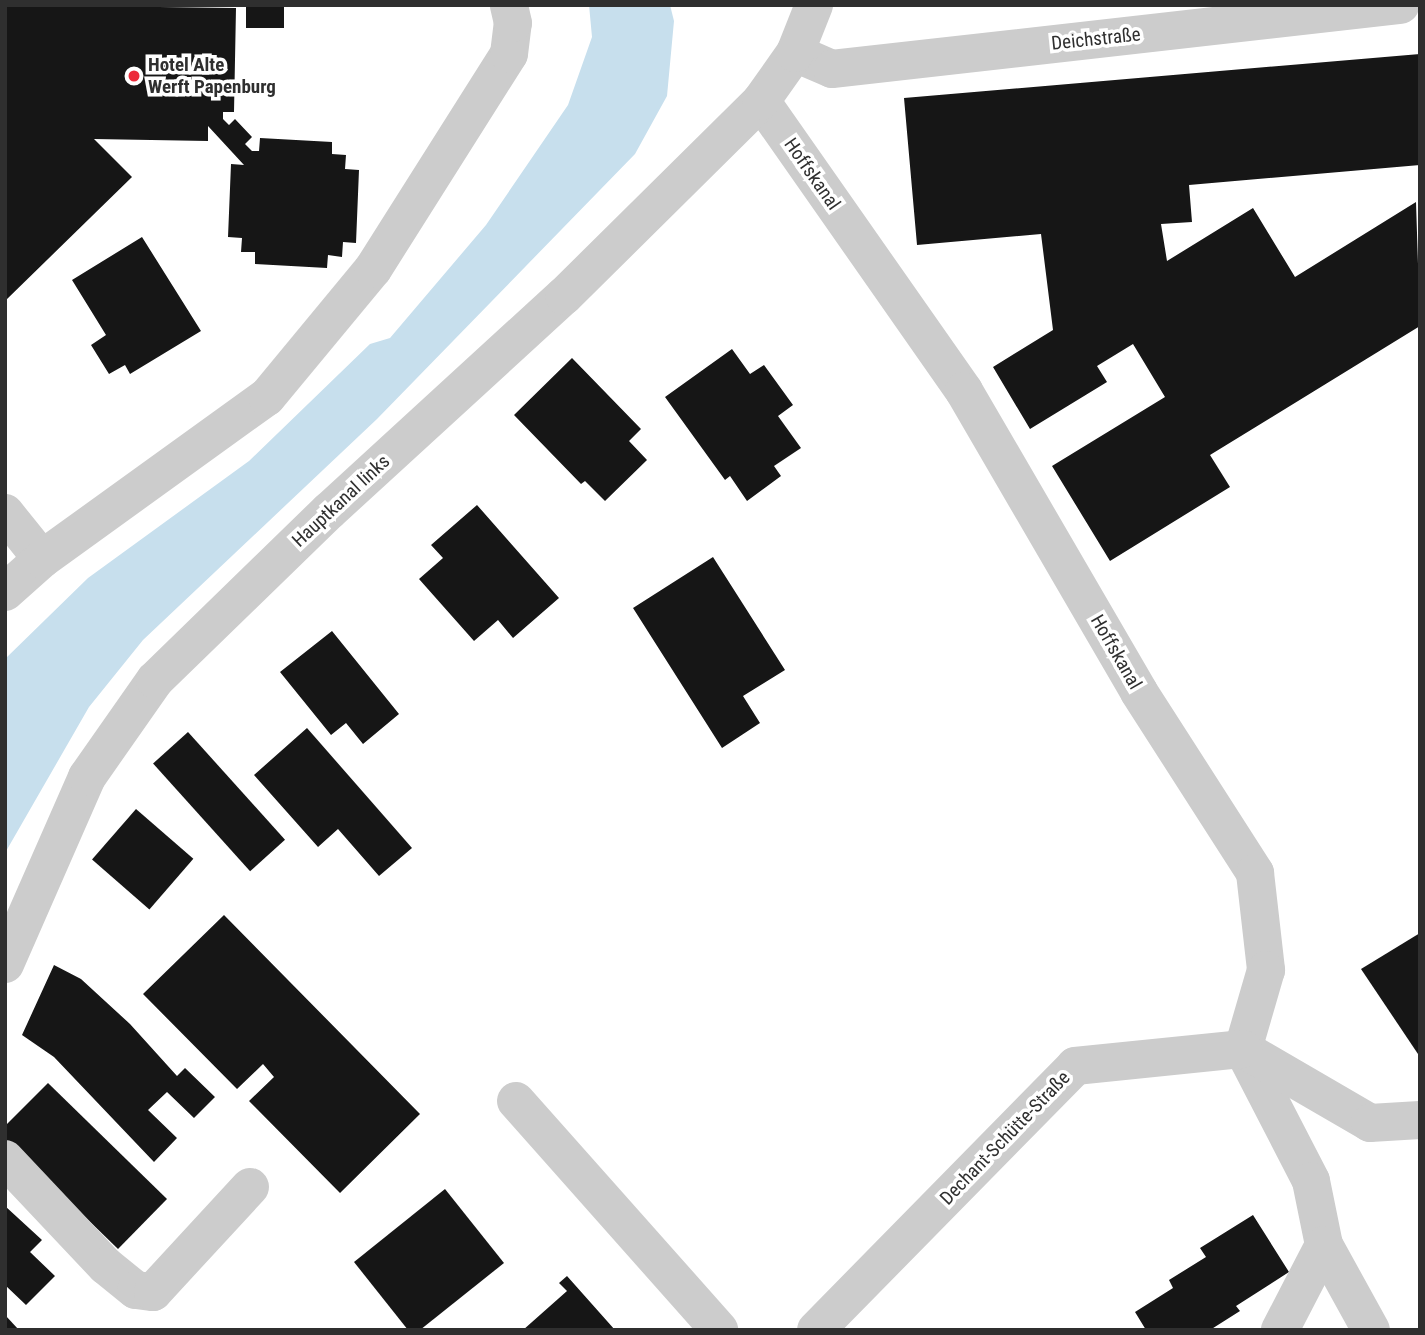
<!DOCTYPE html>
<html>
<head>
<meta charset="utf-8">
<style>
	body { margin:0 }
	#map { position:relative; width:1425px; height:1335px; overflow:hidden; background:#fff; font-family:"Roboto Condensed",sans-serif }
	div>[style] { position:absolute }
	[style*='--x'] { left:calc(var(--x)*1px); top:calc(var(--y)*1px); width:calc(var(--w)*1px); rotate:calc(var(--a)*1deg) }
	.water>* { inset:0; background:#c7dfed }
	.building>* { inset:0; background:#161616; transform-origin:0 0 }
	.minor>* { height:38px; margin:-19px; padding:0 19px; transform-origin:19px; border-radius:19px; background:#ccc }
	.dots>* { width:19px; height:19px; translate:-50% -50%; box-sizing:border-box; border:4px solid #fff; border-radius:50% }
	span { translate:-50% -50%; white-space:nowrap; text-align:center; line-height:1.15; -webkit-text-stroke:7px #fff; paint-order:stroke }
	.street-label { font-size:19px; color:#2f2f2f }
	.poi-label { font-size:19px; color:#2f2f2f; font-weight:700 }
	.left { translate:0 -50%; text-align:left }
	.frame { position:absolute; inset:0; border:7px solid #2f2f2f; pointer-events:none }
</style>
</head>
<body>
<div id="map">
	<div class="water">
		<i style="clip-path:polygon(589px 5px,670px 5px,674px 21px,667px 96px,635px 154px,377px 419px,143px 640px,89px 707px,5px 853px,5px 659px,88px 578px,249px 461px,370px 344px,390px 338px,486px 225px,568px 105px,592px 37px)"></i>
	</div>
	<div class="building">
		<i style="clip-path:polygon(5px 5px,236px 8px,234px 112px,223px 112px,223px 119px,229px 125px,235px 119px,252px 137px,245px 144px,252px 151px,259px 151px,260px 138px,332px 142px,332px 154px,346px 155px,345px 169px,359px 170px,356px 243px,343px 242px,342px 257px,328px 255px,327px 268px,255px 264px,255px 252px,241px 252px,242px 238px,228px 237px,231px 164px,244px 165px,208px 126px,208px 141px,94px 139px,132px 177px,5px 301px)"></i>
		<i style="left:246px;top:5px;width:38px;height:23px"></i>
		<i style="clip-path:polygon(1420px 54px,1420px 165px,1189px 185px,1192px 222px,1161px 224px,1167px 261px,1253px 208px,1295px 277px,1416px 202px,1420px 326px,1210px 455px,1230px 487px,1110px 561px,1052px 466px,1165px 397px,1133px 344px,1097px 366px,1107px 382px,1030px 429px,993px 367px,1053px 330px,1041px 234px,917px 245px,904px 98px)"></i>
		<i style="clip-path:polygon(142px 237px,201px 331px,130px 374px,125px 365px,109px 374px,91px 345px,106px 335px,72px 280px)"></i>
		<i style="clip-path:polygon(732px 349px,750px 374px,764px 365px,793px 405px,778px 416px,801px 448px,774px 466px,781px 476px,747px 501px,730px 476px,725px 480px,665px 397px)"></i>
		<i style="clip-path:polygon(572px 358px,641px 429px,629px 441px,647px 460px,605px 501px,585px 481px,581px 484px,514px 415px)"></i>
		<i style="clip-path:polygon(477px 505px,559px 598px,513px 638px,498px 620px,474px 641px,419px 579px,443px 558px,431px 545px)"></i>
		<i style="clip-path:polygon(713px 557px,785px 670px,743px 696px,760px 723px,722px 748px,633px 608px)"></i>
		<i style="clip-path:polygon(332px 631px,399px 714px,363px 744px,346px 723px,331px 735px,280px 672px)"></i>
		<i style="clip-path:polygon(307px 728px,412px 848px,379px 876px,338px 829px,318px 847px,254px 775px)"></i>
		<i style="left:188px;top:732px;width:145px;height:47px;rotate:48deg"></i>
		<i style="left:136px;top:809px;width:76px;height:67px;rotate:41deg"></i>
		<i style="clip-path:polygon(224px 915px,420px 1114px,340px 1193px,249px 1101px,274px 1077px,263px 1064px,237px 1089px,143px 994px)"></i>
		<i style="clip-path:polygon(1420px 933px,1420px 1057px,1361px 969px)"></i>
		<i style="clip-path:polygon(54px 965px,81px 979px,130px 1024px,177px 1076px,185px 1068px,215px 1097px,194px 1118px,167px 1092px,148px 1110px,177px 1138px,154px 1162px,54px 1057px,22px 1035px)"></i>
		<i style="clip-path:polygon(48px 1083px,167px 1199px,118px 1249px,5px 1139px,5px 1126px)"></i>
		<i style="clip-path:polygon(445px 1189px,504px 1263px,420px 1330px,408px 1330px,354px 1262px)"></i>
		<i style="clip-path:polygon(5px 1206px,42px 1240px,30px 1252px,55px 1276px,26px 1305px,5px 1285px)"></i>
		<i style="clip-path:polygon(1253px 1215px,1289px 1272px,1236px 1306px,1240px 1311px,1210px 1330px,1146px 1330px,1135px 1312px,1173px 1288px,1169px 1280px,1206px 1257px,1200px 1248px)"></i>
		<i style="clip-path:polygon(567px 1276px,615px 1330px,523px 1330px,567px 1291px,559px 1283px)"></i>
		<i style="clip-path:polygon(5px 1315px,19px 1330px,5px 1330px)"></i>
	</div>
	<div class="minor">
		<i style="--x:795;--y:53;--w:40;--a:23.4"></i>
		<i style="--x:832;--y:69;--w:572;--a:-6.43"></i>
		<i style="--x:761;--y:101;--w:354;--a:55"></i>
		<i style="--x:964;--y:391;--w:348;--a:59.8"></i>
		<i style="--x:1139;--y:692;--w:215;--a:57.3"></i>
		<i style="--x:1255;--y:873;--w:98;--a:83.5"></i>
		<i style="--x:1266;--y:970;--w:82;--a:106.2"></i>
		<i style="--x:1243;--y:1049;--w:148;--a:62.7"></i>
		<i style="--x:1311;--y:1181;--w:65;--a:78.5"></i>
		<i style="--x:1324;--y:1245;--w:96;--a:117.4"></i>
		<i style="--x:5;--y:513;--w:59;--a:51.2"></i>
		<i style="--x:5;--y:592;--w:50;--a:-41.7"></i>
		<i style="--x:42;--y:559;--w:277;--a:-35.8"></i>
		<i style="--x:267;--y:397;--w:166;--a:-50.4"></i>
		<i style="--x:373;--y:269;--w:254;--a:-57.7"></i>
		<i style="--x:509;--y:54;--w:31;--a:-83"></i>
		<i style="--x:513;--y:23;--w:18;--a:-103"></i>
		<i style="--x:5;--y:964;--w:204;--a:-66.3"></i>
		<i style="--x:87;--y:777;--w:118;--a:-55"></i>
		<i style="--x:155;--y:680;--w:243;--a:-44.2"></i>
		<i style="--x:329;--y:511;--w:319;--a:-42.5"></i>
		<i style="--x:564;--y:296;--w:277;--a:-44.7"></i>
		<i style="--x:761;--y:101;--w:59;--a:-54.7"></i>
		<i style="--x:795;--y:53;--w:52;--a:-68.4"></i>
		<i style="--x:1243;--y:1049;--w:147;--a:30.2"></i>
		<i style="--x:1370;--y:1123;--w:50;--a:-3.4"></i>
		<i style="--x:516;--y:1101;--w:306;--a:48.4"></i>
		<i style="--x:5;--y:1159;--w:147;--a:46.7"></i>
		<i style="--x:106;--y:1266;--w:38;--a:39"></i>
		<i style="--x:136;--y:1290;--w:17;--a:7"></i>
		<i style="--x:153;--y:1292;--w:143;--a:-47.3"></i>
		<i style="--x:1324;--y:1245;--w:97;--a:61.1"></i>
		<i style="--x:816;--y:1330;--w:370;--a:-45.5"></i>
		<i style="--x:1075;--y:1066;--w:169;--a:-5.8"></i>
	</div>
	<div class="dots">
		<i style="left:134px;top:76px;background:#ec2a39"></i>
	</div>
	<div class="street-label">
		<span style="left:1096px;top:39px;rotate:-6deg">Deichstraße</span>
		<span style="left:812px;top:174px;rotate:55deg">Hoffskanal</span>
		<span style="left:341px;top:501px;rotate:-43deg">Hauptkanal links</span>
		<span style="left:1116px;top:652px;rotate:60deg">Hoffskanal</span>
		<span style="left:1005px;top:1138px;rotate:-46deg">Dechant-Schütte-Straße</span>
	</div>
	<div class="poi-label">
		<span class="left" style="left:148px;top:76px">Hotel Alte<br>Werft Papenburg</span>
	</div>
	<div class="frame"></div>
</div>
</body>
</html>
